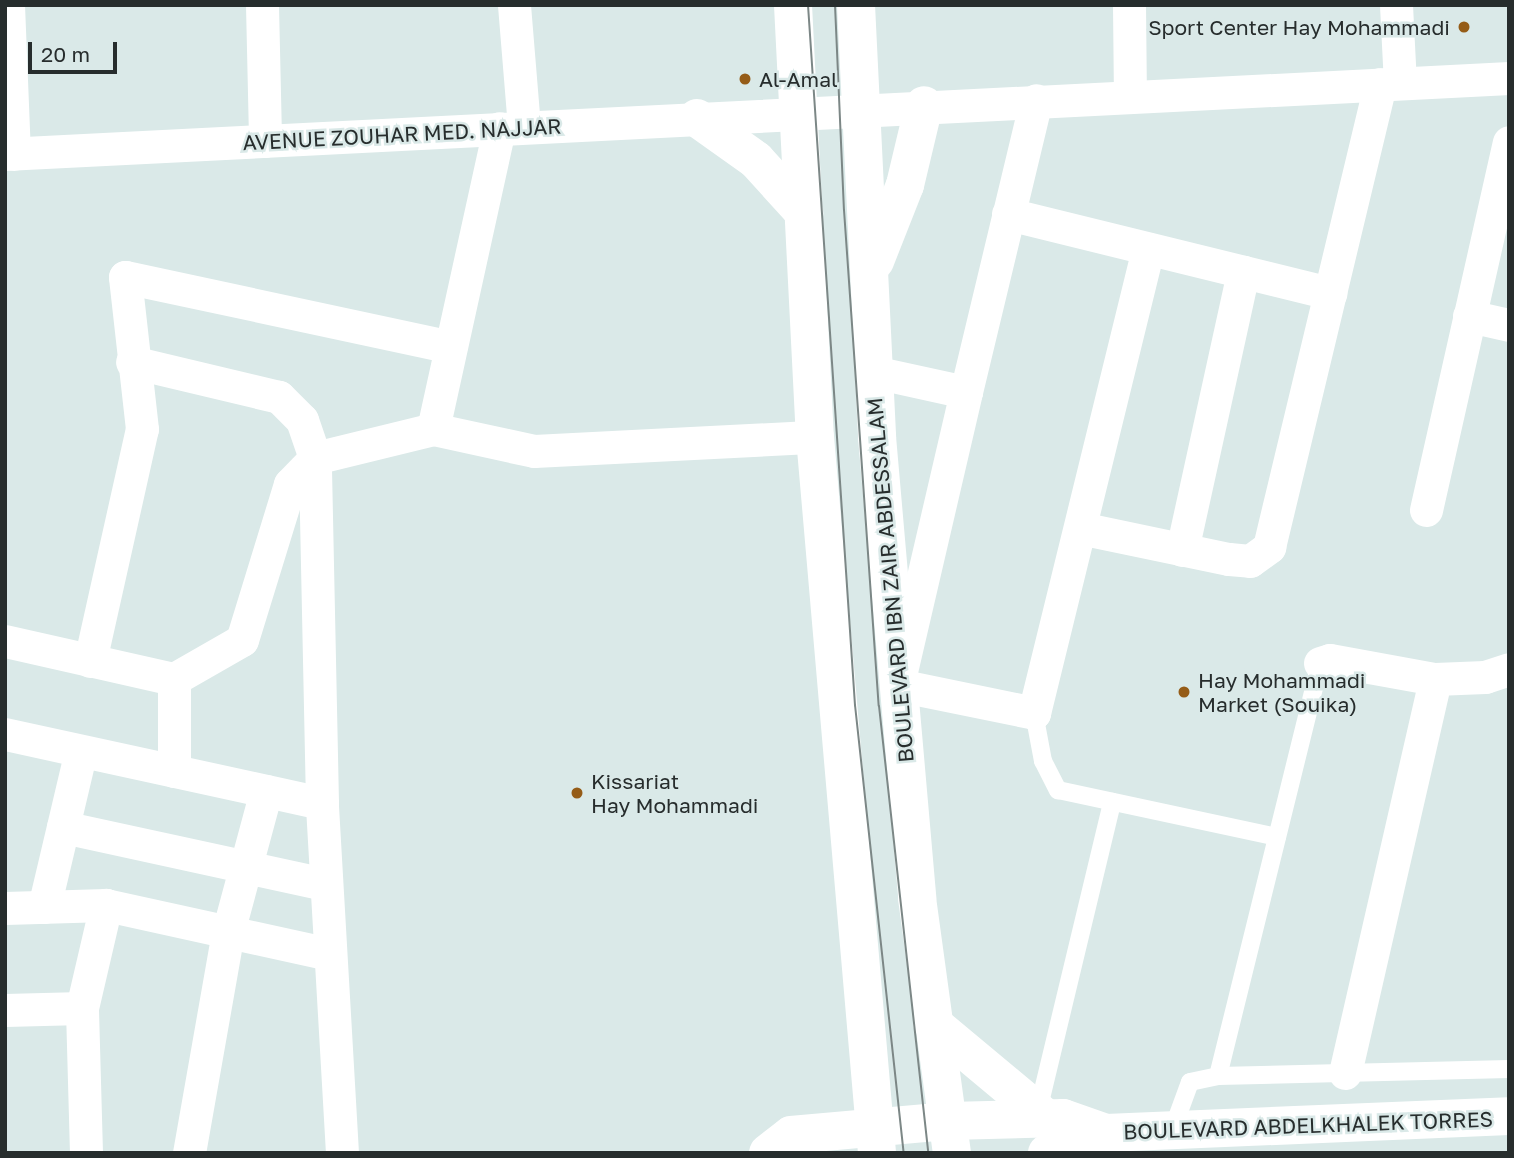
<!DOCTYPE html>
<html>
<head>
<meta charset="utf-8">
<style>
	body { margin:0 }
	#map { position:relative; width:1514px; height:1158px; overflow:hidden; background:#dae9e8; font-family:"Golos Text",sans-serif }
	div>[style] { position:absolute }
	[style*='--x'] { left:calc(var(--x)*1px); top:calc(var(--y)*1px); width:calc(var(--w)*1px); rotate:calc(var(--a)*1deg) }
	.lane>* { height:18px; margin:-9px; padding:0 9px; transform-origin:9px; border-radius:9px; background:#fff }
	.street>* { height:33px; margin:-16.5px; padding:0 16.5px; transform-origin:16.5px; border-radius:16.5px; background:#fff }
	.secondary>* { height:38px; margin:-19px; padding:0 19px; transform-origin:19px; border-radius:19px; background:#fff }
	.tram>* { height:2px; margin:-1px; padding:0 1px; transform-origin:1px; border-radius:1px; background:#7c8786 }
	.dots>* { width:19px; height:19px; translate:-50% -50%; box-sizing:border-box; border:4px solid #dae9e8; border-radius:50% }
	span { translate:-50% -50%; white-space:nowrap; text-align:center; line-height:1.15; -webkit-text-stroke:5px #dae9e8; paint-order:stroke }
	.poi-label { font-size:21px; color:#272d2d }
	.right { translate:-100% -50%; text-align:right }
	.left { translate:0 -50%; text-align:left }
	.street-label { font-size:21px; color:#272d2d }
	.frame { position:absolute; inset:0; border:7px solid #272d2d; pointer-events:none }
	.scale { position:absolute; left:28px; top:42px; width:89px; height:32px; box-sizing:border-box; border:4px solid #272d2d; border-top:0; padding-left:9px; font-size:21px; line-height:24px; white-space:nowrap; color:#272d2d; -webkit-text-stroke:5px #dae9e8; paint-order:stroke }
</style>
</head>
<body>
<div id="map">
	<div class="lane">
		<i style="--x:1034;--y:713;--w:49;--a:79.4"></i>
		<i style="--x:1043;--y:761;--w:33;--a:63"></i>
		<i style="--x:1058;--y:790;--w:224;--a:12.1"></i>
		<i style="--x:1218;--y:1076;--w:425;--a:-76.1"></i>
		<i style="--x:1038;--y:1111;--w:318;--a:-76.5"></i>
		<i style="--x:1172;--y:1131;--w:52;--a:-69.8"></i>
		<i style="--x:1190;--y:1082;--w:29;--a:-12"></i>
		<i style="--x:1218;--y:1076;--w:291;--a:-1.4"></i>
	</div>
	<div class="street">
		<i style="--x:8;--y:5;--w:149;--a:87.7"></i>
		<i style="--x:262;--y:5;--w:136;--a:88.7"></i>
		<i style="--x:514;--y:5;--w:122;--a:85.3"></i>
		<i style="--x:1129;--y:5;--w:91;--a:89.4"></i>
		<i style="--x:1396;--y:5;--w:78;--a:87.1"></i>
		<i style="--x:5;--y:154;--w:1506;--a:-2.89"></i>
		<i style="--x:1008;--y:214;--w:332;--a:13.8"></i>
		<i style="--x:1469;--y:316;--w:41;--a:12.7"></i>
		<i style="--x:874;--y:372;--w:94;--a:12.3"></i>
		<i style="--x:966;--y:392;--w:300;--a:-76.5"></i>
		<i style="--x:966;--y:392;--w:301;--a:103.1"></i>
		<i style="--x:898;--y:685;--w:139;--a:11.6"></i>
		<i style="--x:1034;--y:713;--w:478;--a:-76.2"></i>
		<i style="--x:433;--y:429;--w:308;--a:-77.6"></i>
		<i style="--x:1426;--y:510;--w:377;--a:-77.3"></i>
		<i style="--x:1080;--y:528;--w:152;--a:11.8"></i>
		<i style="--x:1229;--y:559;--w:21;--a:5"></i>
		<i style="--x:1250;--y:561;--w:24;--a:-36"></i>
		<i style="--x:1269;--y:547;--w:476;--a:-76.5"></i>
		<i style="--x:1182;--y:550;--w:285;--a:-77.6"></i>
		<i style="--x:5;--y:641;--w:173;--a:12.7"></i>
		<i style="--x:174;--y:679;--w:78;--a:-29.8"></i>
		<i style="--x:242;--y:640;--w:163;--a:-72.9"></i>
		<i style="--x:290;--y:484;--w:36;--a:-46"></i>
		<i style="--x:315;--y:458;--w:40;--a:-108.9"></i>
		<i style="--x:302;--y:420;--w:33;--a:-135"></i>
		<i style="--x:279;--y:397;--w:151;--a:-166.6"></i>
		<i style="--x:90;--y:661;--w:238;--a:-77.4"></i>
		<i style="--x:142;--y:429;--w:153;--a:-96.4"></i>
		<i style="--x:125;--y:277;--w:333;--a:12.1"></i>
		<i style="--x:1320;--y:663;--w:10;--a:-17"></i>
		<i style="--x:1330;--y:660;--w:107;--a:10.3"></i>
		<i style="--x:1435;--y:679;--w:50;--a:-2.3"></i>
		<i style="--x:1485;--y:677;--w:25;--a:-18"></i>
		<i style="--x:174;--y:679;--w:92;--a:90"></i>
		<i style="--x:5;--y:734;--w:324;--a:12.3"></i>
		<i style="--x:63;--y:827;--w:268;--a:12.3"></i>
		<i style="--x:44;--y:907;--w:160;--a:-76.7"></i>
		<i style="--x:5;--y:908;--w:101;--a:-1.7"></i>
		<i style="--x:106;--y:905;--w:228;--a:12.4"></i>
		<i style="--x:5;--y:1010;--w:77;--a:-1.5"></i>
		<i style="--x:1345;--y:1073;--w:404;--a:-77.1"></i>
		<i style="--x:86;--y:1153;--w:145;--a:-91.6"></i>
		<i style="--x:82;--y:1008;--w:106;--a:-76.9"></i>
		<i style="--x:189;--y:1153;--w:224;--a:-80"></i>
		<i style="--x:228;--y:932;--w:146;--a:-74.9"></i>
		<i style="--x:342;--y:1153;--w:351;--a:-93.3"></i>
		<i style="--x:322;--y:803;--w:345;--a:-91.2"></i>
		<i style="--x:315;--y:458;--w:122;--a:-13.8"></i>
		<i style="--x:433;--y:429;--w:103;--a:12.3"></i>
		<i style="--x:534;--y:451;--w:281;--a:-2.9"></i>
	</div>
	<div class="secondary">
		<i style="--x:793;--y:5;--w:433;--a:87.1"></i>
		<i style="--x:815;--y:437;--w:719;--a:85.05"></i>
		<i style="--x:856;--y:5;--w:433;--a:87.2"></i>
		<i style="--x:877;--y:437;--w:463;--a:85"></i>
		<i style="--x:917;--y:898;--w:257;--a:82.2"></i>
		<i style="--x:697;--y:118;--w:72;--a:35.4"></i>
		<i style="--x:756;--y:160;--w:72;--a:47.8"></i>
		<i style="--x:875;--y:261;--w:82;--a:-68.5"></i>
		<i style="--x:905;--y:185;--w:82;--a:-76.6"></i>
		<i style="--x:932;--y:1023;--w:148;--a:39.8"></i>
		<i style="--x:768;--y:1153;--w:29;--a:-38"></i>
		<i style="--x:791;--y:1135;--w:159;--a:-5.1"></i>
		<i style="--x:949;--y:1121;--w:114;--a:-1.5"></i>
		<i style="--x:1063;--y:1118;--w:46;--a:19.2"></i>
		<i style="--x:1047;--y:1153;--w:20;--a:-6"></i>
		<i style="--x:1067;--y:1151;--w:43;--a:-24.8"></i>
		<i style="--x:1106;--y:1133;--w:403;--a:-2.4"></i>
	</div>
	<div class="tram">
		<i style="--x:808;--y:5;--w:702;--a:86.16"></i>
		<i style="--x:855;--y:705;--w:451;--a:83.8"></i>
		<i style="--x:835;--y:5;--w:205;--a:87.5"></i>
		<i style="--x:844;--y:210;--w:497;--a:86"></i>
		<i style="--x:879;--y:706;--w:450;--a:83.7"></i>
	</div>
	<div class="dots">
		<i style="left:1464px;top:27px;background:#955c17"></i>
		<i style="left:745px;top:79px;background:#955c17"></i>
		<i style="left:1184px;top:692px;background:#955c17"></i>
		<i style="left:577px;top:793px;background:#955c17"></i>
	</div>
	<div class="poi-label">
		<span class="right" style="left:1450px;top:27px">Sport Center Hay Mohammadi</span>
		<span class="left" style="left:759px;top:79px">Al-Amal</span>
		<span class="left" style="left:1198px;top:692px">Hay Mohammadi<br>Market (Souika)</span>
		<span class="left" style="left:591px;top:793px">Kissariat<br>Hay Mohammadi</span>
	</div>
	<div class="street-label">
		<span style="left:402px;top:134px;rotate:-3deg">AVENUE ZOUHAR MED. NAJJAR</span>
		<span style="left:890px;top:580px;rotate:-95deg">BOULEVARD IBN ZAIR ABDESSALAM</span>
		<span style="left:1308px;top:1125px;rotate:-2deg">BOULEVARD ABDELKHALEK TORRES</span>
	</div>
	<div class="frame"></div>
	<div class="scale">20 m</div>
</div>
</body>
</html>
